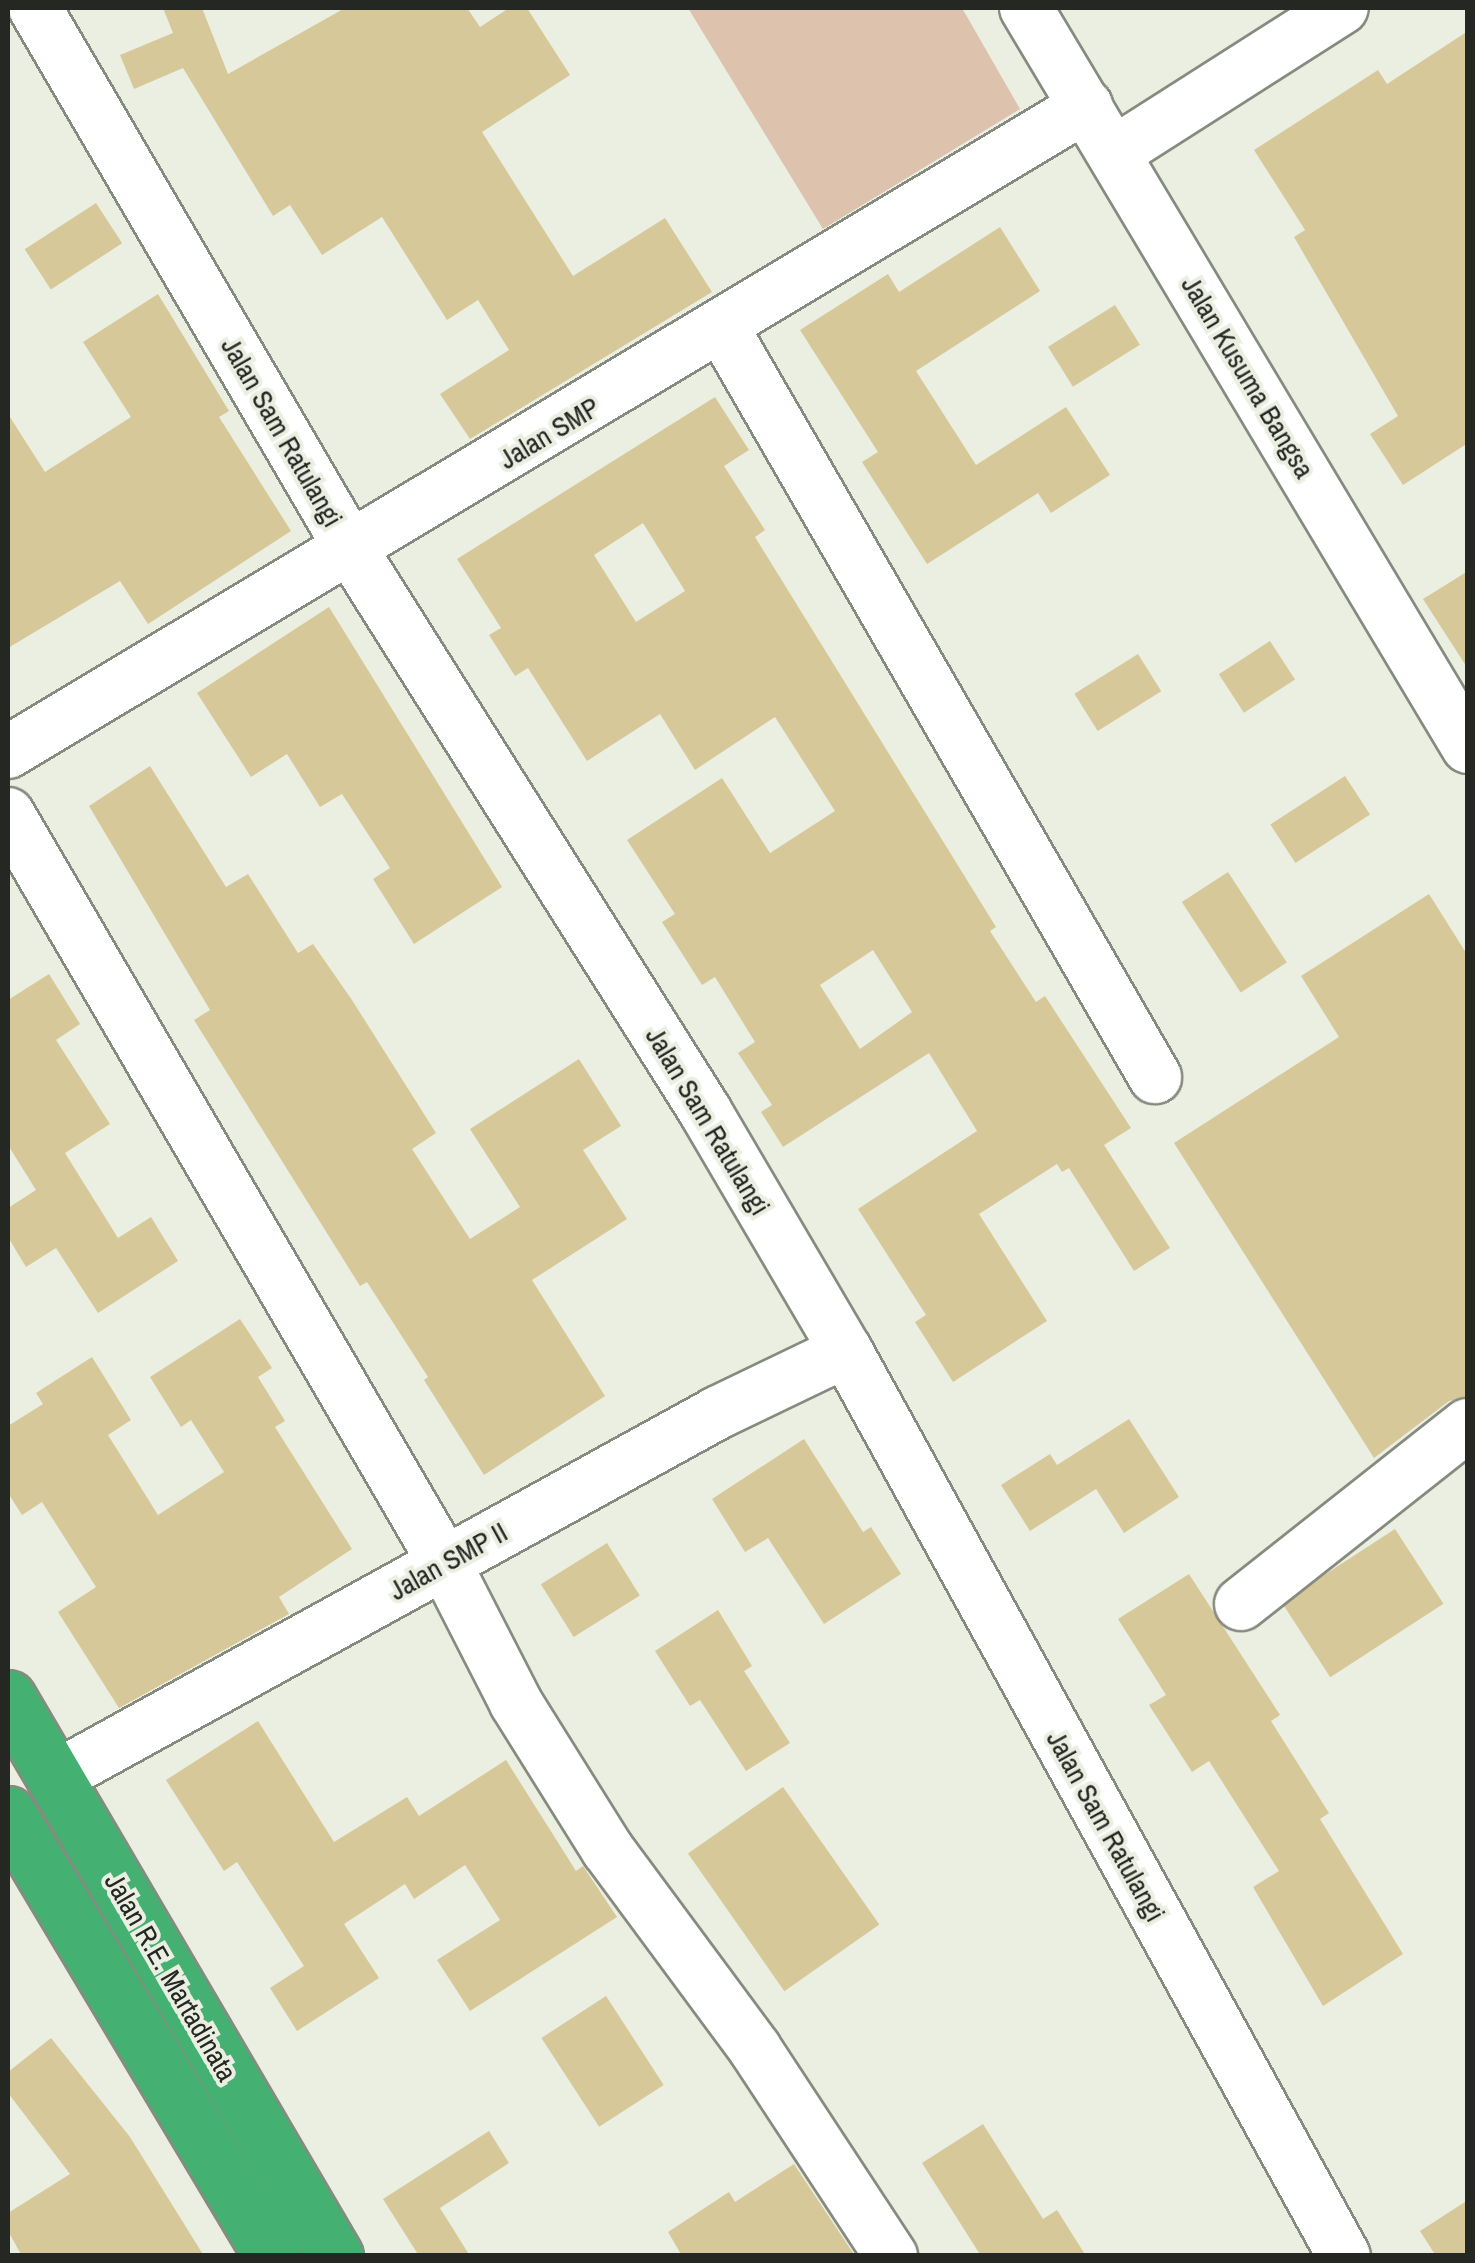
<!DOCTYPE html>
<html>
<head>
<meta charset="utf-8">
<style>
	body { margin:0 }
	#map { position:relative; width:1475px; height:2263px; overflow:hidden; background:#eaefe2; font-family:"Archivo Narrow",sans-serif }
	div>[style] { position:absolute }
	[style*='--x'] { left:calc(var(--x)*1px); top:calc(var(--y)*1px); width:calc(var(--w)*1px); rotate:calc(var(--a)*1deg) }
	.green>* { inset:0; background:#ddc3ad }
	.building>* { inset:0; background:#d7c899; transform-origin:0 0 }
	.roads { filter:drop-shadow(2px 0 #868b7f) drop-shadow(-2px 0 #868b7f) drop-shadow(0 2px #868b7f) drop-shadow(0 -2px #868b7f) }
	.minor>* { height:52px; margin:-26px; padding:0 26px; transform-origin:26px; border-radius:26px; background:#fff }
	.highway>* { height:55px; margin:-27.5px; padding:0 27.5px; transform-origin:27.5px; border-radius:27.5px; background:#44b172 }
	span { translate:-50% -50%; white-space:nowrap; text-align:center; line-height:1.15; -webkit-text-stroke:8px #eaefe2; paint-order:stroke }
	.street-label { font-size:28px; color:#252722 }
	.frame { position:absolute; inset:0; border:10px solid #252722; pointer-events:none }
</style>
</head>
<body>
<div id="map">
	<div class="green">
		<i style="clip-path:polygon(688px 8px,962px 8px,1020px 109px,823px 229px)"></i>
	</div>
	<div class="building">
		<i style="clip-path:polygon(163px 8px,202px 8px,228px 74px,345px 8px,467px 8px,480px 27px,509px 8px,527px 8px,570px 75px,482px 132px,573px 276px,665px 218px,712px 292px,470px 439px,440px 394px,509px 350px,478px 300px,447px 320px,382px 217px,322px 255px,290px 205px,273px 216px,183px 68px,134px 89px,120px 55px,173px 33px)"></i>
		<i style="clip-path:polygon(1468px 31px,1468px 443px,1403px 485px,1370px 434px,1398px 416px,1294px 237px,1305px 230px,1254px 150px,1378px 70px,1387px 84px)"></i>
		<i style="left:96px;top:203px;width:48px;height:85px;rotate:57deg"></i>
		<i style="clip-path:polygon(1000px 227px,1040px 291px,916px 371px,976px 465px,1066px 407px,1110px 475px,1051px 513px,1038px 493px,927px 564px,862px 462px,878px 452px,800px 330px,888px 274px,899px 292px)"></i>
		<i style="clip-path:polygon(158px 294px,229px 411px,219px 417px,291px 531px,148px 624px,120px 581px,8px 648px,8px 414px,45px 472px,131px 417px,83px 342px)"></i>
		<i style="left:1115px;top:305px;width:47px;height:79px;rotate:58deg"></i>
		<i style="clip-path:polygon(evenodd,715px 397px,749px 450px,724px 466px,765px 530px,755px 537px,996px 927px,990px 931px,1036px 1002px,1045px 996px,1131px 1128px,1104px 1145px,1170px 1248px,1134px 1271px,1069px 1168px,1062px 1172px,1057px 1164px,979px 1214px,1047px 1321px,953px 1382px,915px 1322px,926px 1315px,858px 1209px,977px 1131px,929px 1053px,783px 1147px,761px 1112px,772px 1105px,738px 1053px,755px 1042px,715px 977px,702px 985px,662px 922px,675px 914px,627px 840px,722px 778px,770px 853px,835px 811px,775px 717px,695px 770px,660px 714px,587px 761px,528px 668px,515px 676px,489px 635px,501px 628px,457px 559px,715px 397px,643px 523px,685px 591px,636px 622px,594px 555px,643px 523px,715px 397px,873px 950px,912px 1012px,860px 1049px,820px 985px,873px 950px)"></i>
		<i style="clip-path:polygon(1468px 571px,1468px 669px,1423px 599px)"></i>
		<i style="clip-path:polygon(329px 607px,502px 887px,414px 944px,373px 879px,390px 868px,342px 794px,320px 807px,287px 754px,251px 777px,197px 693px)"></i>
		<i style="left:1270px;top:641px;width:46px;height:61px;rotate:57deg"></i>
		<i style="left:1138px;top:654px;width:44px;height:75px;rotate:58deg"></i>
		<i style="clip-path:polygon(150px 766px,226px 887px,248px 874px,298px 953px,313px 944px,352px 1000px,436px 1133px,412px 1149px,470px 1239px,520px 1207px,470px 1129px,579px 1059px,621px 1126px,583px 1150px,627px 1219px,532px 1280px,605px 1396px,484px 1475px,424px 1380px,428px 1377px,367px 1282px,360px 1286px,194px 1020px,210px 1010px,89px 806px)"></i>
		<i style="left:1345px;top:776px;width:46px;height:89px;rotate:57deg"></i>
		<i style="left:1228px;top:872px;width:108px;height:55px;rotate:57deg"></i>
		<i style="clip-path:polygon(1429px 894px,1468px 956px,1468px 1396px,1449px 1401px,1374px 1458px,1174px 1143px,1339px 1037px,1301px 976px)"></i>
		<i style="clip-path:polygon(49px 974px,80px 1024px,56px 1040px,110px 1124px,65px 1153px,118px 1238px,151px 1217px,178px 1261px,98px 1313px,56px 1248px,26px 1267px,8px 1237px,8px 1208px,36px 1190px,8px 1145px,8px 1000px)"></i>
		<i style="clip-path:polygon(240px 1319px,272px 1368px,258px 1377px,285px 1421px,275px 1427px,352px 1549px,279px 1597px,289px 1614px,119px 1708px,58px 1612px,96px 1587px,42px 1502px,22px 1515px,8px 1493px,8px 1426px,43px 1404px,36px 1393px,92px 1357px,131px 1420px,108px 1435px,158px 1515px,224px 1472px,191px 1420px,181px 1427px,150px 1377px)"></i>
		<i style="clip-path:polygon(1129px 1419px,1179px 1497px,1124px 1533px,1096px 1489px,1030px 1531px,1001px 1485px,1050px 1454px,1057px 1465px)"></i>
		<i style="clip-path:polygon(804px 1439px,863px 1532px,871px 1527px,901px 1574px,824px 1624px,768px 1538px,745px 1552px,712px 1499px)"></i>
		<i style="left:1395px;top:1529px;width:89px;height:135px;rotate:57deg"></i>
		<i style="left:607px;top:1543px;width:62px;height:78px;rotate:58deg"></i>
		<i style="clip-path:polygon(1189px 1574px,1280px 1715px,1271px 1721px,1329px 1813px,1320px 1819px,1403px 1954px,1323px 2006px,1253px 1887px,1279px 1871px,1209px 1761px,1192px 1772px,1149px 1705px,1166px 1695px,1118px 1619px)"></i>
		<i style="clip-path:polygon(718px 1610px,752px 1666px,744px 1671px,790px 1743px,746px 1771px,700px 1700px,690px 1706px,655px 1651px)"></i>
		<i style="clip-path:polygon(258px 1721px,334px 1842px,407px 1797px,419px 1816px,506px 1760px,576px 1871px,583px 1866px,617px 1917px,470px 2011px,437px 1960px,500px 1920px,465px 1865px,414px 1899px,405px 1884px,344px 1924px,379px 1978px,297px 2031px,270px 1988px,304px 1966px,237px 1862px,224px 1871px,166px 1780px)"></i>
		<i style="left:783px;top:1787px;width:168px;height:116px;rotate:55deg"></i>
		<i style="left:606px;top:1996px;width:106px;height:77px;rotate:57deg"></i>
		<i style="clip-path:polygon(51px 2038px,130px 2137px,204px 2256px,22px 2256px,8px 2231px,8px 2213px,70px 2174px,8px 2093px,8px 2072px)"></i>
		<i style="clip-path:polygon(983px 2124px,1043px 2219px,1057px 2210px,1086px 2256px,981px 2256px,922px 2163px)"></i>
		<i style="clip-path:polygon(489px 2131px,509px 2163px,440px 2208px,470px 2256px,419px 2256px,383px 2199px)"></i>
		<i style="clip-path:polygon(794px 2164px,855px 2256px,682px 2256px,668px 2232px,729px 2192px,735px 2202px)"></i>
		<i style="clip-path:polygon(1468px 2200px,1468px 2256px,1436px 2256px,1420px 2231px)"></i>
	</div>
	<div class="roads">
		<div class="minor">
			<i style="--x:35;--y:8;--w:629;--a:59.72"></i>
			<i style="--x:352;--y:551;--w:662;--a:57.77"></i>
			<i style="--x:705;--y:1111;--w:278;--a:59.6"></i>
			<i style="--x:846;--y:1351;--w:1033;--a:61.18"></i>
			<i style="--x:1026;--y:8;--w:861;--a:59.12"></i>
			<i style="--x:1114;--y:153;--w:270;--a:-32.5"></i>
			<i style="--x:723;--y:329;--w:864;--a:59.99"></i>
			<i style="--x:8;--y:752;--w:1257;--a:-30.93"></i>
			<i style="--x:8;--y:814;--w:866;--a:59.76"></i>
			<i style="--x:444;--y:1562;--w:158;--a:62.9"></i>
			<i style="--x:516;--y:1703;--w:173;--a:58"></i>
			<i style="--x:608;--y:1850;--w:247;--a:53.5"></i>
			<i style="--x:755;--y:2049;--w:248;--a:56.7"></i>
			<i style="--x:1241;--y:1604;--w:289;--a:-38.3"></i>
			<i style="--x:54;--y:1778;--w:757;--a:-28.83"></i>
			<i style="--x:717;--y:1413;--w:143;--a:-25.7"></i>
		</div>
		<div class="highway">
			<i style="--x:8;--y:1698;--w:647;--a:59.63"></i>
			<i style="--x:8;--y:1814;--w:515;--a:59.15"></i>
		</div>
	</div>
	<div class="street-label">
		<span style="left:1248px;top:377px;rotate:59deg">Jalan Kusuma Bangsa</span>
		<span style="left:282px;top:432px;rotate:60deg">Jalan Sam Ratulangi</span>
		<span style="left:549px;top:433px;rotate:-31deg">Jalan SMP</span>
		<span style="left:708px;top:1121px;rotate:59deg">Jalan Sam Ratulangi</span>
		<span style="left:448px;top:1561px;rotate:-29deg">Jalan SMP II</span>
		<span style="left:1106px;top:1826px;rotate:61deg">Jalan Sam Ratulangi</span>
		<span style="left:171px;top:1977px;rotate:60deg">Jalan R.E. Martadinata</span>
	</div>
	<div class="frame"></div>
</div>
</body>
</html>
